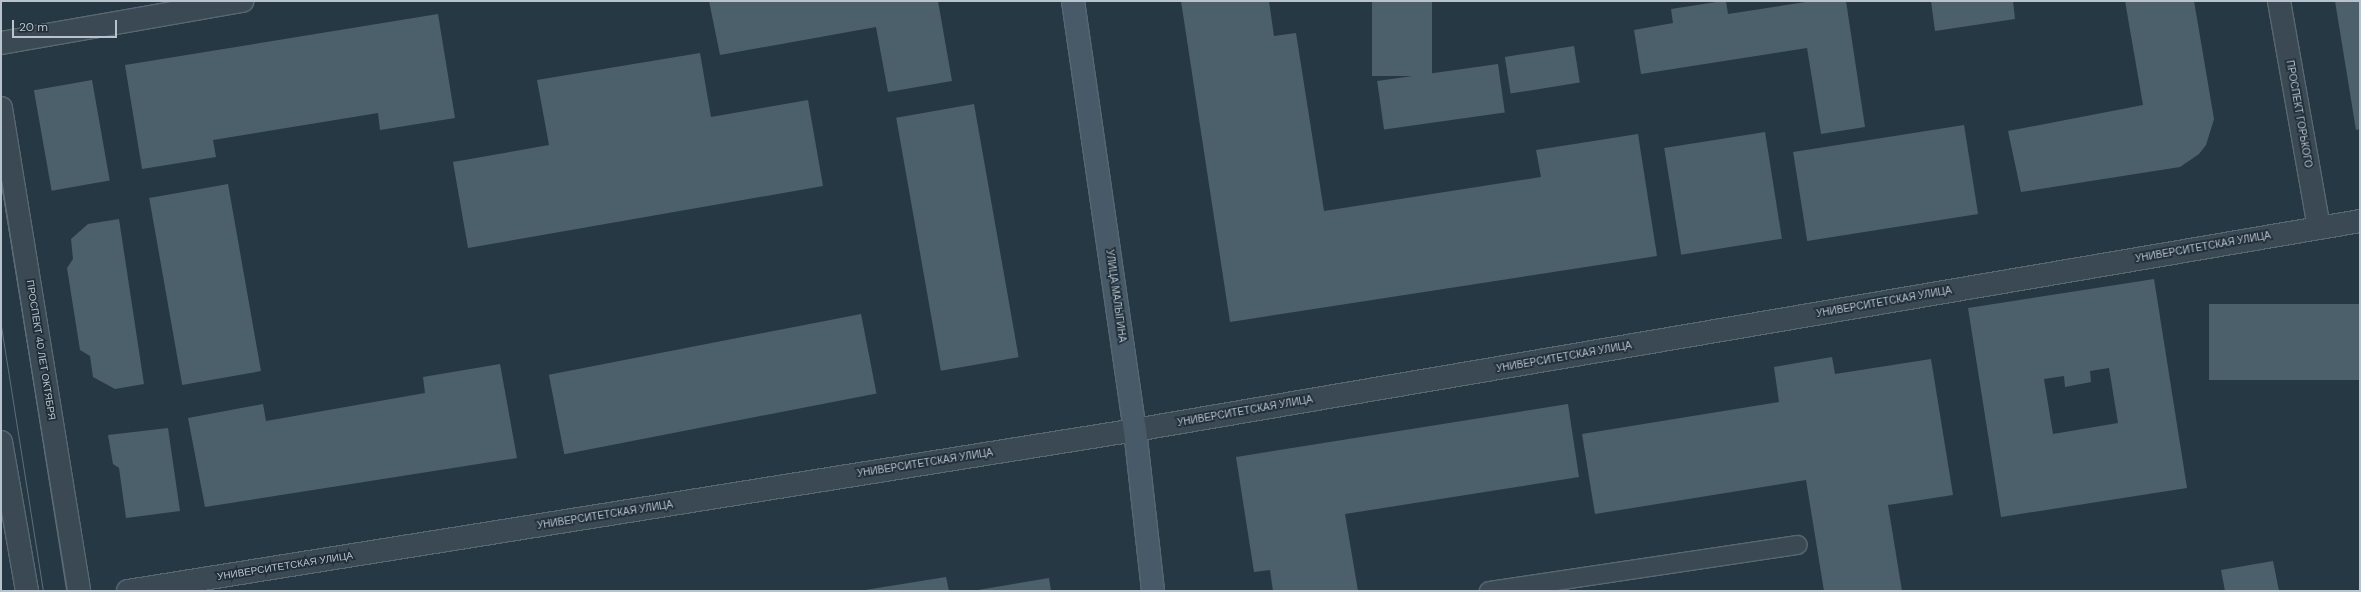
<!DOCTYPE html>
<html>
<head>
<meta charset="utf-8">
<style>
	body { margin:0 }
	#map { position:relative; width:2361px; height:592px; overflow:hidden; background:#263844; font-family:"DM Sans",sans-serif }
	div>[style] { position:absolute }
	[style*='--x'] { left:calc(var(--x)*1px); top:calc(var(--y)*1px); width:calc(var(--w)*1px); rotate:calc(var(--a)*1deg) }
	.building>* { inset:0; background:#4c606c; transform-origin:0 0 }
	.roads { filter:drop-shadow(1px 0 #596771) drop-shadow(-1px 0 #596771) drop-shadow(0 1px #596771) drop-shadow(0 -1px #596771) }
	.service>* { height:18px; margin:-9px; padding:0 9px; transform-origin:9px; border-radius:9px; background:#3a4953 }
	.minor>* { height:22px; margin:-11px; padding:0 11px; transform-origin:11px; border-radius:11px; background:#3a4953 }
	.tertiary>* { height:22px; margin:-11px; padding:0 11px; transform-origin:11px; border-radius:11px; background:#3a4953 }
	.secondary>* { height:22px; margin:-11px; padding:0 11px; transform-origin:11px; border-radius:11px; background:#485967 }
	.tram>* { height:1px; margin:-0.5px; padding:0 0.5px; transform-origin:0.5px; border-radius:0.5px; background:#5c6e7a }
	span { translate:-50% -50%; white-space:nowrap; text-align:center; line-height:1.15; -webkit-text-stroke:3.5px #1f2e39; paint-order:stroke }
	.street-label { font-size:10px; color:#b8c4cd }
	.frame { position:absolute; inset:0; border:2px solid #b8c4cd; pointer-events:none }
	.scale { position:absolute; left:12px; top:20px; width:105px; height:18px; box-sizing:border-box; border:2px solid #b8c4cd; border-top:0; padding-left:5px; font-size:12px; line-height:14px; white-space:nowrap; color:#b8c4cd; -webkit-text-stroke:3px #1f2e39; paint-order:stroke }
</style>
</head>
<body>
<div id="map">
	<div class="building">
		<i style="clip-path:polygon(709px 1px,938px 1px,952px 81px,888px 92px,876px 27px,720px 55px)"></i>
		<i style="clip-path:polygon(1181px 1px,1269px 1px,1274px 36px,1296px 33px,1324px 211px,1541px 177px,1536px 150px,1638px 134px,1657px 256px,1230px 322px)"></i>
		<i style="left:1372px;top:1px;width:60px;height:75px"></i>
		<i style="clip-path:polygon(1723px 1px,1726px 1px,1728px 14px,1812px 1px,1846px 1px,1865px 127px,1821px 134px,1807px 48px,1641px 74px,1634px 30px,1673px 23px,1671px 9px)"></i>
		<i style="clip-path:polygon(1931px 1px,2013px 1px,2015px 19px,1935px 31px)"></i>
		<i style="clip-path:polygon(2125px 1px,2194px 1px,2214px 119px,2206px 145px,2199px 154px,2180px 167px,2021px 192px,2008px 131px,2143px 105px)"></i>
		<i style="clip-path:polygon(2335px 1px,2360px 1px,2360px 129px,2356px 130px)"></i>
		<i style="clip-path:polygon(438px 14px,455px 118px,380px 130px,378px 113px,213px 140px,216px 157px,142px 169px,125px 65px)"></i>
		<i style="left:1574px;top:46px;width:37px;height:70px;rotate:81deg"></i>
		<i style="clip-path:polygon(700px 53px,711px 117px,808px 100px,823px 186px,468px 248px,453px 162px,549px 145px,537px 80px)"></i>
		<i style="left:1498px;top:64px;width:49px;height:122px;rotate:82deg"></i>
		<i style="left:92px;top:80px;width:102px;height:59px;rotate:80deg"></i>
		<i style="left:974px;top:104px;width:257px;height:79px;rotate:80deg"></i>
		<i style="left:1964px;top:125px;width:90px;height:173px;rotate:81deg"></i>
		<i style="left:1765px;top:132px;width:108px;height:102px;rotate:81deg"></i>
		<i style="left:228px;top:184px;width:190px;height:80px;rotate:80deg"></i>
		<i style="clip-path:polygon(119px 219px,144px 384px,115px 389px,93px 377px,90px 356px,80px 350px,67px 268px,73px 259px,71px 239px,88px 224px)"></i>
		<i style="clip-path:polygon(evenodd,2154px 279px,2187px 488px,2001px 517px,1968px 308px,2154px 279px,2109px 368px,2118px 423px,2053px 434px,2044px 379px,2064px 376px,2065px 387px,2091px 382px,2090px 371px,2109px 368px)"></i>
		<i style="left:2360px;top:304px;width:76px;height:151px;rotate:90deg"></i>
		<i style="left:861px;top:314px;width:81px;height:318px;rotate:79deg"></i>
		<i style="clip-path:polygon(1832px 357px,1835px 374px,1931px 359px,1953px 495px,1888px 505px,1902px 591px,1824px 591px,1806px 480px,1595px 514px,1582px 434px,1779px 402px,1774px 367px)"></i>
		<i style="clip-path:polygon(500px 364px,517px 458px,205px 507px,188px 418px,263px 404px,266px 421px,425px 393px,423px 377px)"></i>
		<i style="clip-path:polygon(1568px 404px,1579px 477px,1345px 514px,1358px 591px,1273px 591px,1270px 570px,1254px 572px,1236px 457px)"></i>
		<i style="clip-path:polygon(168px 428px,180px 511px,126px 518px,119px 468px,113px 464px,108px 435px)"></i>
		<i style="clip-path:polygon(2273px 561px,2279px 591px,2225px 591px,2221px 570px)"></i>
		<i style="clip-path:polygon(946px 577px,949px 591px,865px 591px,865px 590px)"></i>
		<i style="clip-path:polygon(1049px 578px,1051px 591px,979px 591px,978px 590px)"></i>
	</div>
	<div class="roads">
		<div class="service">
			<i style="--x:1489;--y:591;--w:312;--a:-8.5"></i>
		</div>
		<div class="minor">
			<i style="--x:2279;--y:1;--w:230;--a:80"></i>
			<i style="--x:128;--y:591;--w:1020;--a:-9.08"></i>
			<i style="--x:1135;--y:430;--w:1243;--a:-9.68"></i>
		</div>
		<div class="tertiary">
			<i style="--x:1;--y:43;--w:245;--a:-9.9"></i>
			<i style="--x:1;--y:108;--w:489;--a:80.8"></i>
			<i style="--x:1;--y:442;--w:151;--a:80.1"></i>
		</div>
		<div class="secondary">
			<i style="--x:1073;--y:1;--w:433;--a:81.8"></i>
			<i style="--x:1135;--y:430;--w:162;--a:83.6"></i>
		</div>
	</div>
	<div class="tram">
		<i style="--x:1;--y:179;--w:417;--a:81"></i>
		<i style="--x:1;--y:326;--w:268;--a:81"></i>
	</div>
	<div class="street-label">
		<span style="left:2299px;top:114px;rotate:80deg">ПРОСПЕКТ ГОРЬКОГО</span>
		<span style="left:2203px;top:247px;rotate:-10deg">УНИВЕРСИТЕТСКАЯ УЛИЦА</span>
		<span style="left:1116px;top:296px;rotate:82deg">УЛИЦА МАЛЫГИНА</span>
		<span style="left:1884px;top:302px;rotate:-10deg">УНИВЕРСИТЕТСКАЯ УЛИЦА</span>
		<span style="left:41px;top:350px;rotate:81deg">ПРОСПЕКТ 40 ЛЕТ ОКТЯБРЯ</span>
		<span style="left:1564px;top:357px;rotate:-10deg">УНИВЕРСИТЕТСКАЯ УЛИЦА</span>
		<span style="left:1245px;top:411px;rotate:-10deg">УНИВЕРСИТЕТСКАЯ УЛИЦА</span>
		<span style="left:925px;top:463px;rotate:-9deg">УНИВЕРСИТЕТСКАЯ УЛИЦА</span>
		<span style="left:605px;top:515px;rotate:-9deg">УНИВЕРСИТЕТСКАЯ УЛИЦА</span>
		<span style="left:285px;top:566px;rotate:-9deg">УНИВЕРСИТЕТСКАЯ УЛИЦА</span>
	</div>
	<div class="frame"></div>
	<div class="scale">20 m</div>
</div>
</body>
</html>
